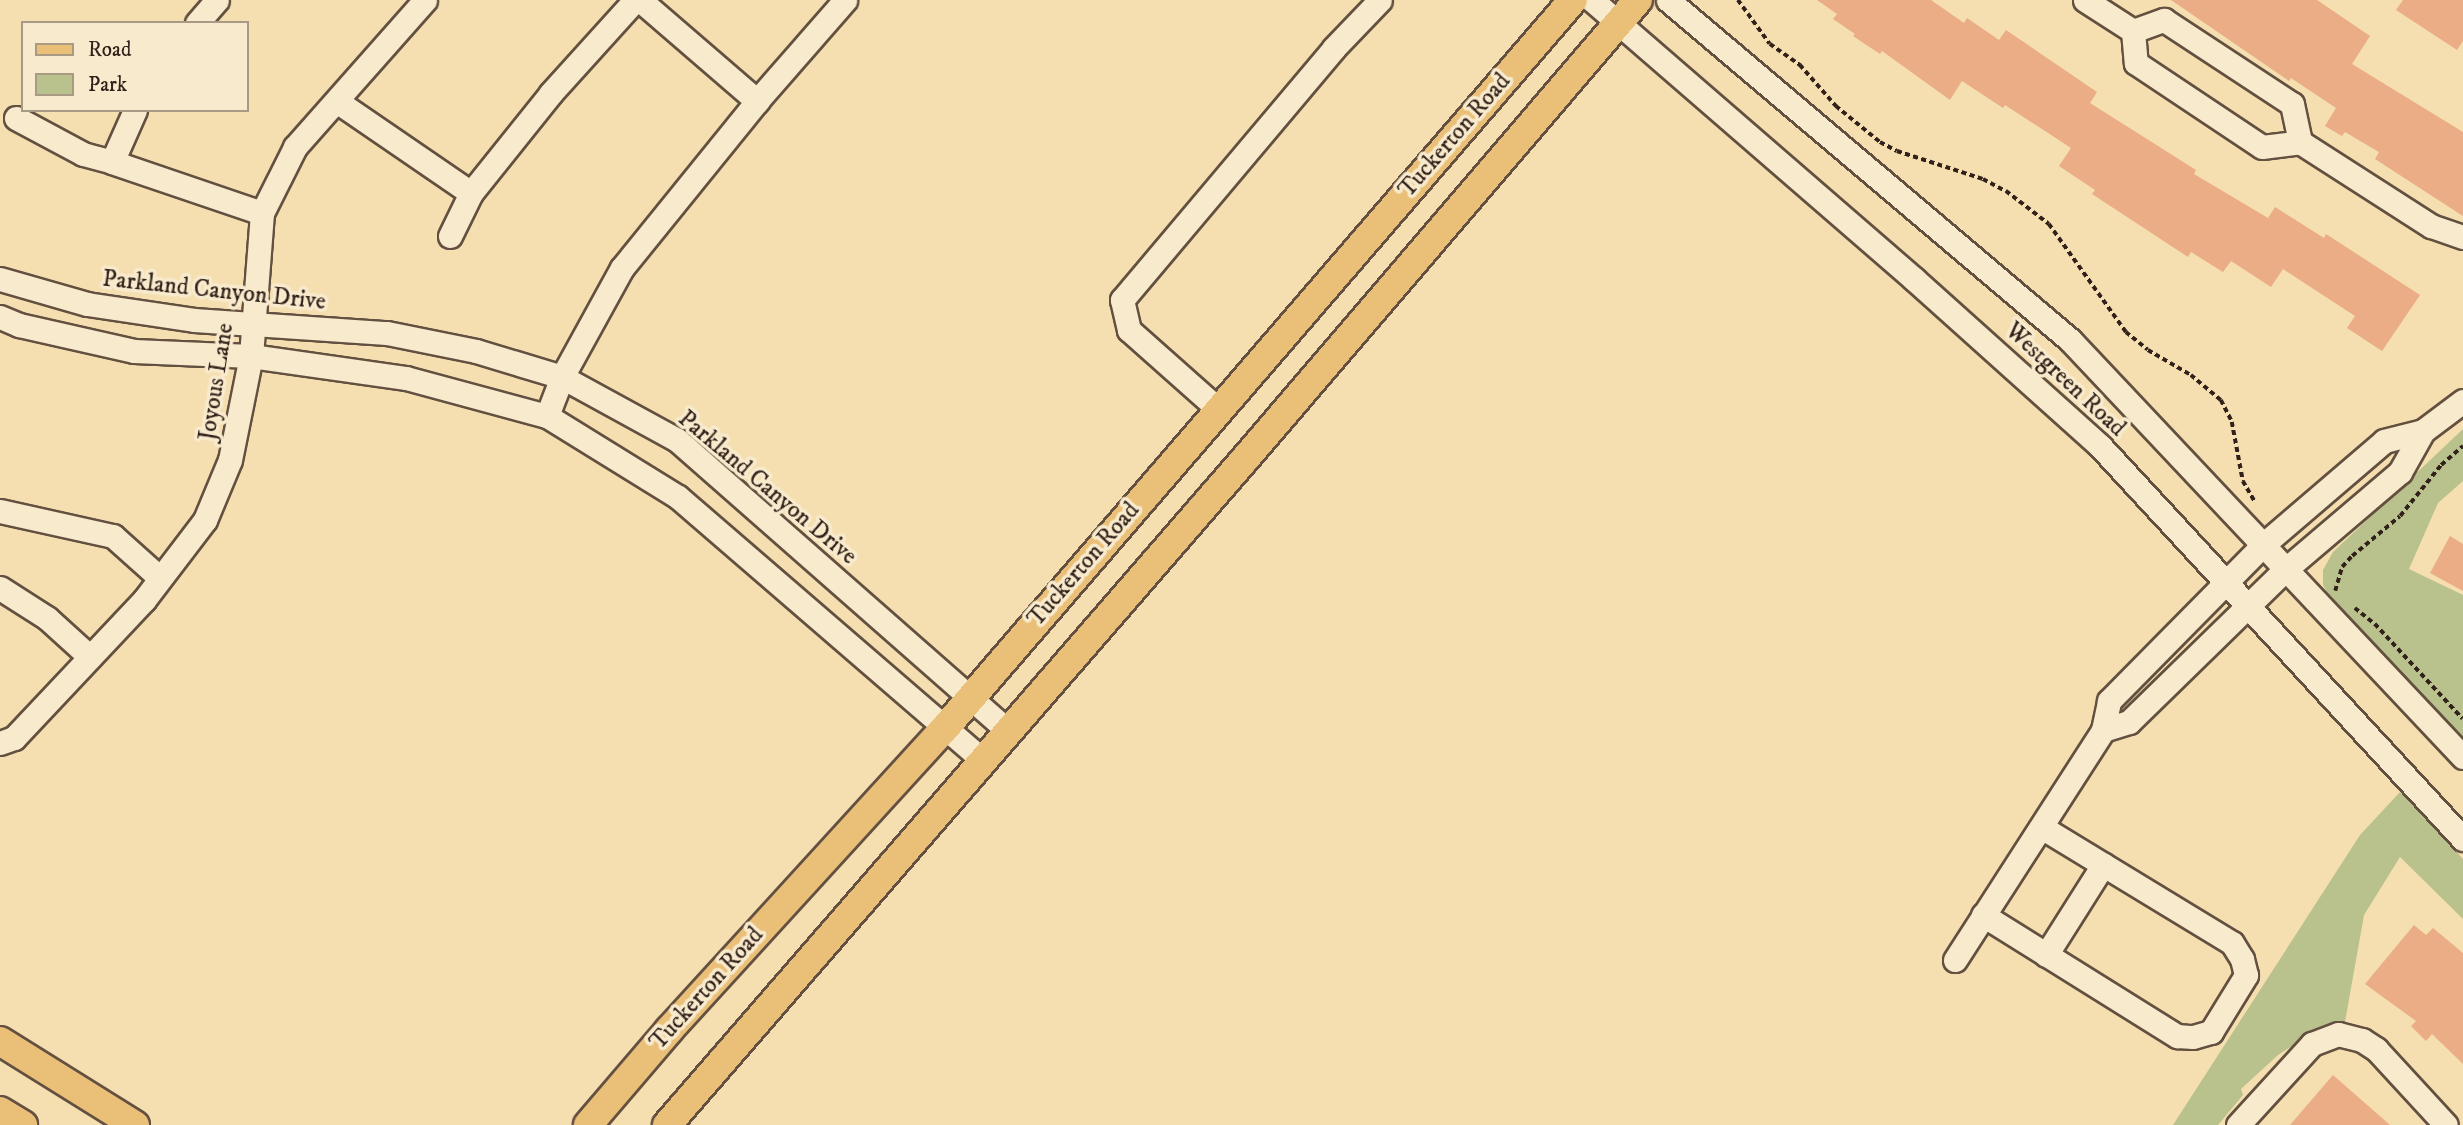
<!DOCTYPE html>
<html>
<head>
<meta charset="utf-8">
<style>
	body { margin:0 }
	#map { position:relative; width:2463px; height:1125px; overflow:hidden; background:#f5deb0; font-family:"IM FELL DW Pica",serif }
	div>[style] { position:absolute }
	[style*='--x'] { left:calc(var(--x)*1px); top:calc(var(--y)*1px); width:calc(var(--w)*1px); rotate:calc(var(--a)*1deg) }
	.green>* { inset:0; background:#b9c28d }
	.building>* { inset:0; background:#eaad85 }
	.path>* { height:3.5px; margin-top:-1.75px; transform-origin:0; background:repeating-linear-gradient(90deg,#32211a 0 5px,transparent 0 8.5px) }
	.roads { filter:drop-shadow(2px 0 #635040) drop-shadow(-2px 0 #635040) drop-shadow(0 2px #635040) drop-shadow(0 -2px #635040) }
	.minor>* { height:23px; margin:-11.5px; padding:0 11.5px; transform-origin:11.5px; border-radius:11.5px; background:#f8eacc }
	.major>* { height:28px; margin:-14px; padding:0 14px; transform-origin:14px; border-radius:14px; background:#eabf78 }
	span { translate:-50% -50%; white-space:nowrap; text-align:center; line-height:1.15; -webkit-text-stroke:7px #f8eacc; paint-order:stroke }
	.street-label { font-size:24px; color:#32211a }
	.legend { position:absolute; left:21px; top:21px; width:228px; height:91px; box-sizing:border-box; background:#f8eacc; border:2px solid #a99a85; margin:0; padding:9px 12px; list-style:none; font-size:21px; color:#32211a }
	.legend li { display:flex; align-items:center; gap:14px; height:35px }
	.legend b { width:35px; border:2px solid #a99a85 }
</style>
</head>
<body>
<div id="map">
	<div class="green">
		<i style="clip-path:polygon(2463px 429px,2463px 481px,2438px 503px,2409px 569px,2463px 595px,2463px 740px,2330px 598px,2323px 585px,2323px 570px,2333px 552px)"></i>
		<i style="clip-path:polygon(2400px 792px,2463px 859px,2463px 919px,2400px 857px,2364px 915px,2345px 1022px,2324px 1025px,2278px 1055px,2241px 1089px,2243px 1095px,2218px 1125px,2173px 1125px,2360px 835px)"></i>
	</div>
	<div class="building">
		<i style="clip-path:polygon(1817px 0,1931px 0,1964px 23px,1967px 18px,1999px 40px,2006px 30px,2097px 92px,2090px 103px,2196px 170px,2194px 174px,2268px 218px,2275px 207px,2324px 238px,2326px 234px,2420px 295px,2382px 351px,2347px 328px,2355px 316px,2283px 269px,2271px 287px,2231px 261px,2223px 272px,2191px 252px,2188px 257px,2092px 194px,2095px 190px,2059px 166px,2071px 148px,2005px 105px,2003px 108px,1962px 81px,1950px 100px,1882px 51px,1880px 54px,1853px 36px,1855px 34px,1833px 19px,1837px 14px)"></i>
		<i style="clip-path:polygon(2171px 0,2317px 0,2370px 36px,2352px 64px,2463px 132px,2463px 216px,2375px 159px,2379px 152px,2345px 132px,2342px 136px,2325px 126px,2336px 108px,2291px 78px,2289px 81px)"></i>
		<i style="clip-path:polygon(2403px 0,2463px 0,2463px 41px,2457px 50px,2396px 10px)"></i>
		<i style="clip-path:polygon(2450px 536px,2463px 544px,2463px 591px,2430px 573px)"></i>
		<i style="clip-path:polygon(2414px 925px,2426px 935px,2433px 928px,2463px 953px,2463px 1064px,2432px 1034px,2426px 1041px,2411px 1026px,2416px 1021px,2365px 984px)"></i>
		<i style="clip-path:polygon(2333px 1075px,2390px 1125px,2290px 1125px)"></i>
	</div>
	<div class="path">
		<i style="--x:1738;--y:0;--w:54;--a:54"></i>
		<i style="--x:1770;--y:44;--w:37;--a:35"></i>
		<i style="--x:1800;--y:65;--w:55;--a:48.7"></i>
		<i style="--x:1836;--y:106;--w:57;--a:39.3"></i>
		<i style="--x:1880;--y:142;--w:19;--a:28"></i>
		<i style="--x:1897;--y:151;--w:90;--a:18"></i>
		<i style="--x:1983;--y:179;--w:26;--a:28"></i>
		<i style="--x:2006;--y:191;--w:54;--a:37.5"></i>
		<i style="--x:2049;--y:224;--w:133;--a:54.5"></i>
		<i style="--x:2126;--y:332;--w:28;--a:39"></i>
		<i style="--x:2148;--y:350;--w:50;--a:30.2"></i>
		<i style="--x:2191;--y:375;--w:39;--a:40"></i>
		<i style="--x:2221;--y:400;--w:25;--a:63"></i>
		<i style="--x:2232;--y:422;--w:60;--a:79.4"></i>
		<i style="--x:2243;--y:481;--w:24;--a:60"></i>
		<i style="--x:2335;--y:591;--w:25;--a:-74"></i>
		<i style="--x:2342;--y:567;--w:15;--a:-48"></i>
		<i style="--x:2352;--y:556;--w:62;--a:-39.8"></i>
		<i style="--x:2400;--y:516;--w:65;--a:-51.2"></i>
		<i style="--x:2441;--y:465;--w:29;--a:-41"></i>
		<i style="--x:2355;--y:608;--w:26;--a:39"></i>
		<i style="--x:2375;--y:624;--w:129;--a:47.2"></i>
	</div>
	<div class="roads">
		<div class="minor">
			<i style="--x:640;--y:0;--w:155;--a:40.8"></i>
			<i style="--x:1592;--y:0;--w:426;--a:40.9"></i>
			<i style="--x:1914;--y:279;--w:250;--a:41.9"></i>
			<i style="--x:2100;--y:446;--w:535;--a:47.27"></i>
			<i style="--x:1668;--y:0;--w:527;--a:40.22"></i>
			<i style="--x:2070;--y:340;--w:573;--a:46.7"></i>
			<i style="--x:2085;--y:0;--w:57;--a:32.9"></i>
			<i style="--x:197;--y:23;--w:30;--a:-49"></i>
			<i style="--x:2133;--y:31;--w:32;--a:85"></i>
			<i style="--x:2136;--y:63;--w:151;--a:33.7"></i>
			<i style="--x:2262;--y:147;--w:38;--a:-7"></i>
			<i style="--x:2300;--y:142;--w:156;--a:32.7"></i>
			<i style="--x:2431;--y:226;--w:34;--a:19"></i>
			<i style="--x:2133;--y:31;--w:33;--a:-20"></i>
			<i style="--x:2164;--y:20;--w:153;--a:33.3"></i>
			<i style="--x:2292;--y:104;--w:39;--a:78"></i>
			<i style="--x:338;--y:102;--w:161;--a:34.4"></i>
			<i style="--x:471;--y:193;--w:128;--a:-51.3"></i>
			<i style="--x:551;--y:93;--w:125;--a:-47.9"></i>
			<i style="--x:16;--y:118;--w:76;--a:28.2"></i>
			<i style="--x:83;--y:154;--w:30;--a:15"></i>
			<i style="--x:112;--y:162;--w:57;--a:-66.1"></i>
			<i style="--x:112;--y:162;--w:158;--a:18.8"></i>
			<i style="--x:450;--y:236;--w:48;--a:-64"></i>
			<i style="--x:0;--y:279;--w:91;--a:16"></i>
			<i style="--x:87;--y:304;--w:108;--a:8.5"></i>
			<i style="--x:194;--y:320;--w:193;--a:3.9"></i>
			<i style="--x:387;--y:333;--w:91;--a:11.4"></i>
			<i style="--x:476;--y:351;--w:90;--a:16.8"></i>
			<i style="--x:562;--y:377;--w:131;--a:28.7"></i>
			<i style="--x:677;--y:440;--w:442;--a:41.3"></i>
			<i style="--x:0;--y:317;--w:21;--a:23"></i>
			<i style="--x:19;--y:325;--w:118;--a:12.7"></i>
			<i style="--x:134;--y:351;--w:117;--a:2.4"></i>
			<i style="--x:251;--y:356;--w:157;--a:8.1"></i>
			<i style="--x:406;--y:378;--w:146;--a:15.1"></i>
			<i style="--x:547;--y:416;--w:154;--a:31.7"></i>
			<i style="--x:678;--y:497;--w:404;--a:40.8"></i>
			<i style="--x:1218;--y:409;--w:119;--a:-138.4"></i>
			<i style="--x:1129;--y:330;--w:31;--a:-103"></i>
			<i style="--x:1122;--y:300;--w:329;--a:-49.9"></i>
			<i style="--x:1334;--y:48;--w:66;--a:-46.2"></i>
			<i style="--x:547;--y:416;--w:42;--a:-69"></i>
			<i style="--x:562;--y:377;--w:124;--a:-61.2"></i>
			<i style="--x:622;--y:268;--w:215;--a:-51"></i>
			<i style="--x:757;--y:101;--w:134;--a:-48.9"></i>
			<i style="--x:0;--y:511;--w:116;--a:12.5"></i>
			<i style="--x:113;--y:536;--w:63;--a:41.8"></i>
			<i style="--x:0;--y:588;--w:56;--a:32.6"></i>
			<i style="--x:47;--y:618;--w:58;--a:42.2"></i>
			<i style="--x:2103;--y:730;--w:27;--a:-17"></i>
			<i style="--x:2129;--y:722;--w:219;--a:-44.3"></i>
			<i style="--x:2286;--y:569;--w:150;--a:-40.4"></i>
			<i style="--x:2400;--y:472;--w:47;--a:-60.7"></i>
			<i style="--x:0;--y:743;--w:15;--a:-20"></i>
			<i style="--x:14;--y:738;--w:190;--a:-46.7"></i>
			<i style="--x:144;--y:600;--w:101;--a:-52.7"></i>
			<i style="--x:205;--y:520;--w:65;--a:-67.4"></i>
			<i style="--x:230;--y:460;--w:106;--a:-78.6"></i>
			<i style="--x:251;--y:356;--w:143;--a:-85.6"></i>
			<i style="--x:262;--y:213;--w:74;--a:-63.4"></i>
			<i style="--x:295;--y:147;--w:196;--a:-48.5"></i>
			<i style="--x:1983;--y:915;--w:229;--a:32"></i>
			<i style="--x:2177;--y:1036;--w:16;--a:4"></i>
			<i style="--x:2193;--y:1037;--w:19;--a:-16"></i>
			<i style="--x:2211;--y:1032;--w:67;--a:-58.4"></i>
			<i style="--x:2246;--y:975;--w:16;--a:-104"></i>
			<i style="--x:2242;--y:959;--w:19;--a:-122"></i>
			<i style="--x:2232;--y:943;--w:223;--a:-148.7"></i>
			<i style="--x:2046;--y:955;--w:107;--a:-57.7"></i>
			<i style="--x:1955;--y:960;--w:274;--a:-57.2"></i>
			<i style="--x:2103;--y:730;--w:30;--a:-78"></i>
			<i style="--x:2109;--y:701;--w:221;--a:-45.4"></i>
			<i style="--x:2264;--y:544;--w:158;--a:-40.6"></i>
			<i style="--x:2384;--y:441;--w:40;--a:-14.4"></i>
			<i style="--x:2423;--y:431;--w:50;--a:-36.9"></i>
			<i style="--x:2238;--y:1125;--w:110;--a:-47.6"></i>
			<i style="--x:2312;--y:1044;--w:28;--a:-21"></i>
			<i style="--x:2338;--y:1034;--w:25;--a:14"></i>
			<i style="--x:2362;--y:1040;--w:17;--a:33"></i>
			<i style="--x:2376;--y:1049;--w:103;--a:47.4"></i>
		</div>
		<div class="major">
			<i style="--x:0;--y:1041;--w:159;--a:31.9"></i>
			<i style="--x:0;--y:1111;--w:27;--a:31"></i>
			<i style="--x:588;--y:1125;--w:125;--a:-49.5"></i>
			<i style="--x:669;--y:1030;--w:409;--a:-47.6"></i>
			<i style="--x:945;--y:728;--w:961;--a:-49.22"></i>
			<i style="--x:667;--y:1125;--w:882;--a:-49.05"></i>
			<i style="--x:1245;--y:459;--w:604;--a:-49.43"></i>
		</div>
	</div>
	<div class="street-label">
		<span style="left:1455px;top:136px;rotate:-49deg">Tuckerton Road</span>
		<span style="left:214px;top:291px;rotate:6deg">Parkland Canyon Drive</span>
		<span style="left:2065px;top:380px;rotate:43deg">Westgreen Road</span>
		<span style="left:217px;top:382px;rotate:-81deg">Joyous Lane</span>
		<span style="left:767px;top:488px;rotate:40deg">Parkland Canyon Drive</span>
		<span style="left:1084px;top:565px;rotate:-49deg">Tuckerton Road</span>
		<span style="left:707px;top:989px;rotate:-48deg">Tuckerton Road</span>
	</div>
	<ul class="legend">
	<li><b style="height:9px;background:#eabf78"></b>Road</li>
	<li><b style="height:19px;background:#b9c28d"></b>Park</li>
	</ul>
</div>
</body>
</html>
